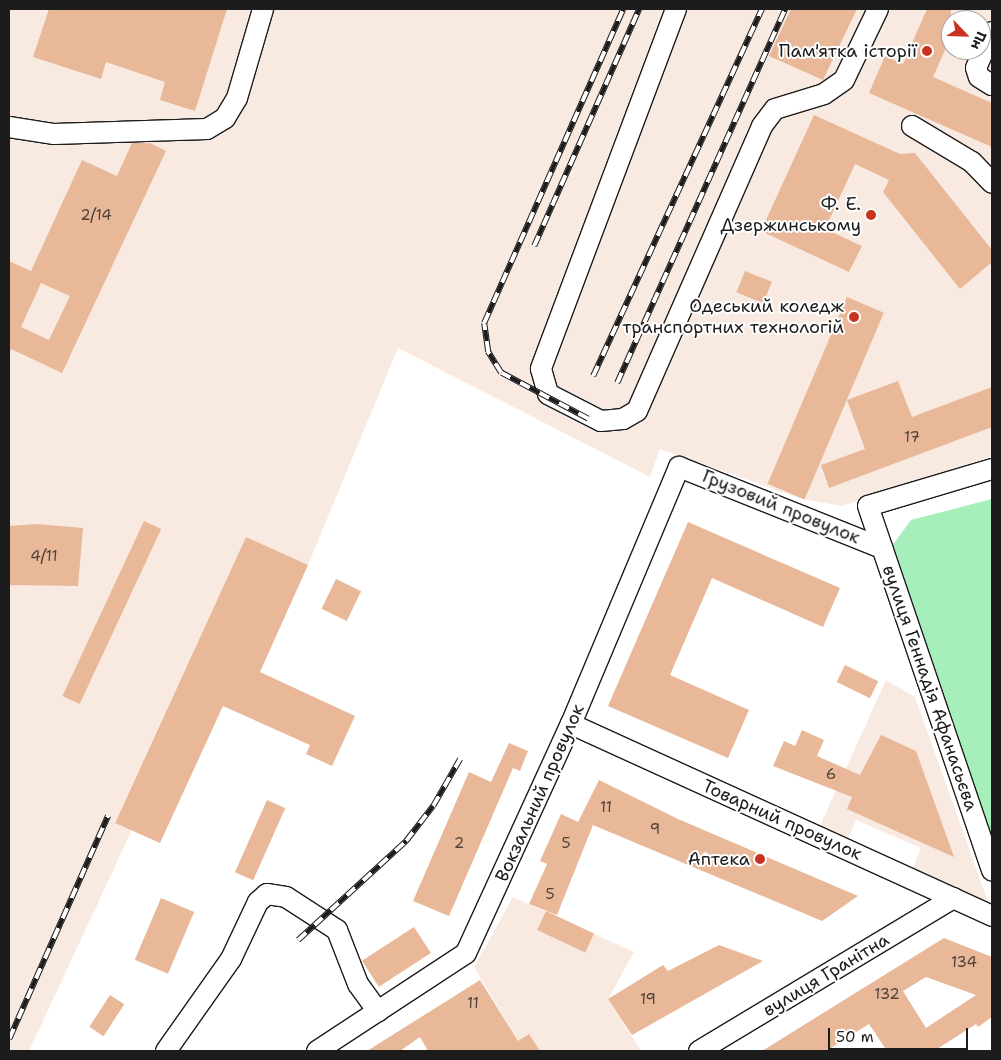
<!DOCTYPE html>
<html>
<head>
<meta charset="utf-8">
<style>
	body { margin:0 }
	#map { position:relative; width:1001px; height:1060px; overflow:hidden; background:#fff; font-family:"Shantell Sans",sans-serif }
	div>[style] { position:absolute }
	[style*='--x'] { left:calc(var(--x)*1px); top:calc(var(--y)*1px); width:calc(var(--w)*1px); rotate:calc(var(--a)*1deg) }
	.built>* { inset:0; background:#f8eae0 }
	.green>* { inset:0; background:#a6eeba }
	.building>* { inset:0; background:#e8b898; transform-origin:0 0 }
	.roads { filter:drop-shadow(1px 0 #1c1c1c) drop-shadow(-1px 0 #1c1c1c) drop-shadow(0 1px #1c1c1c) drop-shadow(0 -1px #1c1c1c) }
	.minor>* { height:20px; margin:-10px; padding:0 10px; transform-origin:10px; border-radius:10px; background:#fff }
	.rail>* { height:5.5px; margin-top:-2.75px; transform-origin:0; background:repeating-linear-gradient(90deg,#fff 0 11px,#1c1c1c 0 22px); box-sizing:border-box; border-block:1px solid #1c1c1c }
	.dots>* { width:14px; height:14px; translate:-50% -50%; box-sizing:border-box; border:2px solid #fff; border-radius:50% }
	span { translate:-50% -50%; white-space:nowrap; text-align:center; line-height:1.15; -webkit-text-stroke:4px #fff; paint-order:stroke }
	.number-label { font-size:15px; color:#4f433b }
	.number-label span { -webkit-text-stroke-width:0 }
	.poi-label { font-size:18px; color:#1c1c1c }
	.right { translate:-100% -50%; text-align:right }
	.street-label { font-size:18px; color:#1c1c1c }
	.frame { position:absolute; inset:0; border:10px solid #1c1c1c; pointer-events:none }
	.north { position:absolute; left:941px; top:10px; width:50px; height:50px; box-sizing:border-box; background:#fff; border:1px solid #a4a4a4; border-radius:50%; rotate:114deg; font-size:14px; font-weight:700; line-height:20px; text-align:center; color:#1c1c1c }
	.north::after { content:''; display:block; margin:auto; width:18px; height:22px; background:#c8321e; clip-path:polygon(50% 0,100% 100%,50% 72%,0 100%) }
	.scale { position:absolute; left:828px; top:1028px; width:140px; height:22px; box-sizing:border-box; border:2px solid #1c1c1c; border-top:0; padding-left:6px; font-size:15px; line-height:18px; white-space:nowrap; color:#1c1c1c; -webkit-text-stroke:4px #fff; paint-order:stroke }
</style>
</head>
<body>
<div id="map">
	<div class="built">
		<i style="clip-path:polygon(evenodd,9px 9px,992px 9px,992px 456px,842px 506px,802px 499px,660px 449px,650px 477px,398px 348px,308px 565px,246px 537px,115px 822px,132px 830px,29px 1051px,9px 1051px,9px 9px,951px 20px,981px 20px,981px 50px,951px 50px,951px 20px)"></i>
		<i style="clip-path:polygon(886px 680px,915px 697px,991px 910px,911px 873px,921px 848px,856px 820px,846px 844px,818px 830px)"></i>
		<i style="clip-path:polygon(513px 897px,634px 952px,608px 999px,641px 1051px,524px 1051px,474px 967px)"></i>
	</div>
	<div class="green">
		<i style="clip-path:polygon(992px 499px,992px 845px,892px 546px,911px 520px)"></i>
	</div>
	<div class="building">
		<i style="clip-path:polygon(49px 9px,227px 9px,195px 111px,160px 100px,165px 82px,106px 62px,101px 79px,33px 57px)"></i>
		<i style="clip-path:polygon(791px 9px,857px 9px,823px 80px,769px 56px)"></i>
		<i style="clip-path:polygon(927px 9px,951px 9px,951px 37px,933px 77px,992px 103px,992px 147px,869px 93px,885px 56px,903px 64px)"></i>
		<i style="clip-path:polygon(814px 115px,900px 154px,915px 153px,992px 250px,992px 262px,960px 289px,883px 192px,889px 180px,855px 164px,825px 229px,862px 246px,849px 272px,761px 231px)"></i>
		<i style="clip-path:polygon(evenodd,132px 143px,150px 143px,166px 151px,62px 373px,11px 349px,9px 354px,9px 261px,31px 271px,82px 160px,117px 176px,132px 143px,41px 283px,70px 296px,49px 340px,21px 327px,41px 283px)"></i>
		<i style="left:745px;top:271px;width:29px;height:23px;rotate:22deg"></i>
		<i style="left:847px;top:297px;width:40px;height:203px;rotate:23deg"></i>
		<i style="clip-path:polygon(898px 381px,912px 417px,992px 387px,992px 427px,829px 488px,821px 465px,865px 449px,847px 400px)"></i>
		<i style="left:144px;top:521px;width:19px;height:193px;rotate:25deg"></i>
		<i style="clip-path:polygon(688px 522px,840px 588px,823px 627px,712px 578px,670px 675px,749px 710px,728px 758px,608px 706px)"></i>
		<i style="clip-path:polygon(37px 524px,83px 528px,78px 586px,9px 585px,9px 526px)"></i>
		<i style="clip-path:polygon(246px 537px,308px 565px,260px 672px,355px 716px,332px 766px,306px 754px,310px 745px,223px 706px,160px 843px,115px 823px)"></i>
		<i style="left:336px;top:579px;width:28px;height:33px;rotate:26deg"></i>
		<i style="left:845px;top:665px;width:37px;height:19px;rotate:26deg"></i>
		<i style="clip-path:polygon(802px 730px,824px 740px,817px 756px,860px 775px,881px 735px,916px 751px,954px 857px,847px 809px,852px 797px,773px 766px,784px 741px,795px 746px)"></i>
		<i style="clip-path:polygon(509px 743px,528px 751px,520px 771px,513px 768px,449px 916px,413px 901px,469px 772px,491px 782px)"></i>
		<i style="clip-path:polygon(599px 780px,678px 819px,858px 896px,822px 921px,593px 825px,557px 915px,529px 904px,547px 864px,540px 861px,561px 814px,578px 822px)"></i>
		<i style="left:267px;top:800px;width:20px;height:79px;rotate:24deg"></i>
		<i style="left:161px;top:898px;width:36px;height:67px;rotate:23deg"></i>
		<i style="left:546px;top:911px;width:53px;height:21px;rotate:25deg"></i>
		<i style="left:414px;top:927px;width:31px;height:62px;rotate:57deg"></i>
		<i style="clip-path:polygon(evenodd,944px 938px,992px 957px,992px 1017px,978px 1027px,976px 1024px,934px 1051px,887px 1051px,869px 1024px,826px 1051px,762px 1051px,944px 938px,926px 977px,976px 995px,926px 1028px,903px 991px,926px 977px)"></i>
		<i style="clip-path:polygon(719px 945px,763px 961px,632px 1035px,608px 999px,663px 965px,668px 971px)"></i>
		<i style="clip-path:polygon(480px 980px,518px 1041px,529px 1034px,540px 1051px,428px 1051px,420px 1037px,400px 1051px,367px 1051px)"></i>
		<i style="left:110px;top:995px;width:17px;height:38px;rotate:33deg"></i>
	</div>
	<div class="roads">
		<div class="minor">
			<i style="--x:676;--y:9;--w:384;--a:110.6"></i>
			<i style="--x:541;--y:369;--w:26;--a:74"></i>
			<i style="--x:548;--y:394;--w:59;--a:27"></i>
			<i style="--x:601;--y:421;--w:22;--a:-5"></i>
			<i style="--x:623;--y:419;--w:16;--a:-30"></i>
			<i style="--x:637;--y:411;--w:311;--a:-66.3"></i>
			<i style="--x:762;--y:126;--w:21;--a:-53"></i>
			<i style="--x:775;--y:109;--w:51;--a:-17"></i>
			<i style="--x:824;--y:94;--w:24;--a:-35"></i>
			<i style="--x:844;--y:80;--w:79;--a:-64.4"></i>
			<i style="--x:992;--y:32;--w:39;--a:114"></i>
			<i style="--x:976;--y:68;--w:9;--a:72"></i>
			<i style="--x:979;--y:77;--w:15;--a:32"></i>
			<i style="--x:912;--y:126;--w:70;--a:31"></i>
			<i style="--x:972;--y:162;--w:29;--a:46"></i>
			<i style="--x:9;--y:127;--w:46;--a:8.8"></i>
			<i style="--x:54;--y:134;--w:153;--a:-1.9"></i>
			<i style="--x:207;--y:129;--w:21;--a:-31"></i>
			<i style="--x:225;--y:118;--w:23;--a:-59"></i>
			<i style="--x:237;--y:98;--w:93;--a:-73.7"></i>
			<i style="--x:992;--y:469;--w:129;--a:163.4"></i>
			<i style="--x:868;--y:506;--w:385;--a:71.2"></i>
			<i style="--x:571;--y:724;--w:463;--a:24.5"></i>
			<i style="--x:166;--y:1051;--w:113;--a:-54.8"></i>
			<i style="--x:231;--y:959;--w:63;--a:-64.7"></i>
			<i style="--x:258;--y:902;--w:12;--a:-42"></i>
			<i style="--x:267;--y:894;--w:19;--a:9"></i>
			<i style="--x:286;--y:897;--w:61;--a:32.9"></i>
			<i style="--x:337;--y:930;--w:58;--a:68.7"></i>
			<i style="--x:358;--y:984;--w:34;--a:54"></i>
			<i style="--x:317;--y:1051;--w:178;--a:-33.3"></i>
			<i style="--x:466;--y:953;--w:252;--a:-65.4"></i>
			<i style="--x:571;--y:724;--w:279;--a:-67.2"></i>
			<i style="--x:679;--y:467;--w:219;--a:21.8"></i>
			<i style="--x:699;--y:1051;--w:297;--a:-31"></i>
		</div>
	</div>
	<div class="rail">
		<i style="--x:534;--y:246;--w:259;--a:-66.1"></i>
		<i style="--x:593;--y:376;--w:404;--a:-65.3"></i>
		<i style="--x:617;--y:383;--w:410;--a:-65.8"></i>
		<i style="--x:588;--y:419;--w:98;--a:-152.1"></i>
		<i style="--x:501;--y:373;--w:25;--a:-122"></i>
		<i style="--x:488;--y:352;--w:29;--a:-98"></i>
		<i style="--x:484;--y:323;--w:343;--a:-66.1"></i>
		<i style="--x:298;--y:940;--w:147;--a:-42.5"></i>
		<i style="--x:406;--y:841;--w:44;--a:-52.4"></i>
		<i style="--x:433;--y:806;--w:54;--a:-60.1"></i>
		<i style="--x:9;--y:1039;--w:244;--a:-66.1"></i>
	</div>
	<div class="dots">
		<i style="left:927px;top:51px;background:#c8321e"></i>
		<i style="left:871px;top:215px;background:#c8321e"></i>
		<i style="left:854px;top:317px;background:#c8321e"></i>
		<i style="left:760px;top:859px;background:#c8321e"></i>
	</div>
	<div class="number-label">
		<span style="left:96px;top:216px">2/14</span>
		<span style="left:912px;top:438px">17</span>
		<span style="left:44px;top:557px">4/11</span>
		<span style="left:831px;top:775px">6</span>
		<span style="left:606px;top:808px">11</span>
		<span style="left:655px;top:830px">9</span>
		<span style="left:459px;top:844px">2</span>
		<span style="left:566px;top:844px">5</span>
		<span style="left:550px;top:895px">5</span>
		<span style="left:964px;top:963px">134</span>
		<span style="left:887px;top:995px">132</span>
		<span style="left:648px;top:1000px">19</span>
		<span style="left:473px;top:1004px">11</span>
	</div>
	<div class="poi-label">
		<span class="right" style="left:917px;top:51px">Пам'ятка історії</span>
		<span class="right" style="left:861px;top:215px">Ф. Е.<br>Дзержинському</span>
		<span class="right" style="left:844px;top:317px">Одеський коледж<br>транспортних технологій</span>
		<span class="right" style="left:750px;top:859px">Аптека</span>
	</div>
	<div class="street-label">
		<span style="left:781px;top:507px;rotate:22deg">Грузовий провулок</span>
		<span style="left:930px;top:688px;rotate:71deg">вулиця Геннадія Афанасьєва</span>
		<span style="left:540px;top:793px;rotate:-66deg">Вокзальний провулок</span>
		<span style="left:782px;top:820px;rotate:24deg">Товарний провулок</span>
		<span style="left:826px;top:975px;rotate:-31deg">вулиця Гранітна</span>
	</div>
	<div class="frame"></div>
	<div class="north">Пн</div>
	<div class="scale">50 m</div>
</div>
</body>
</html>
